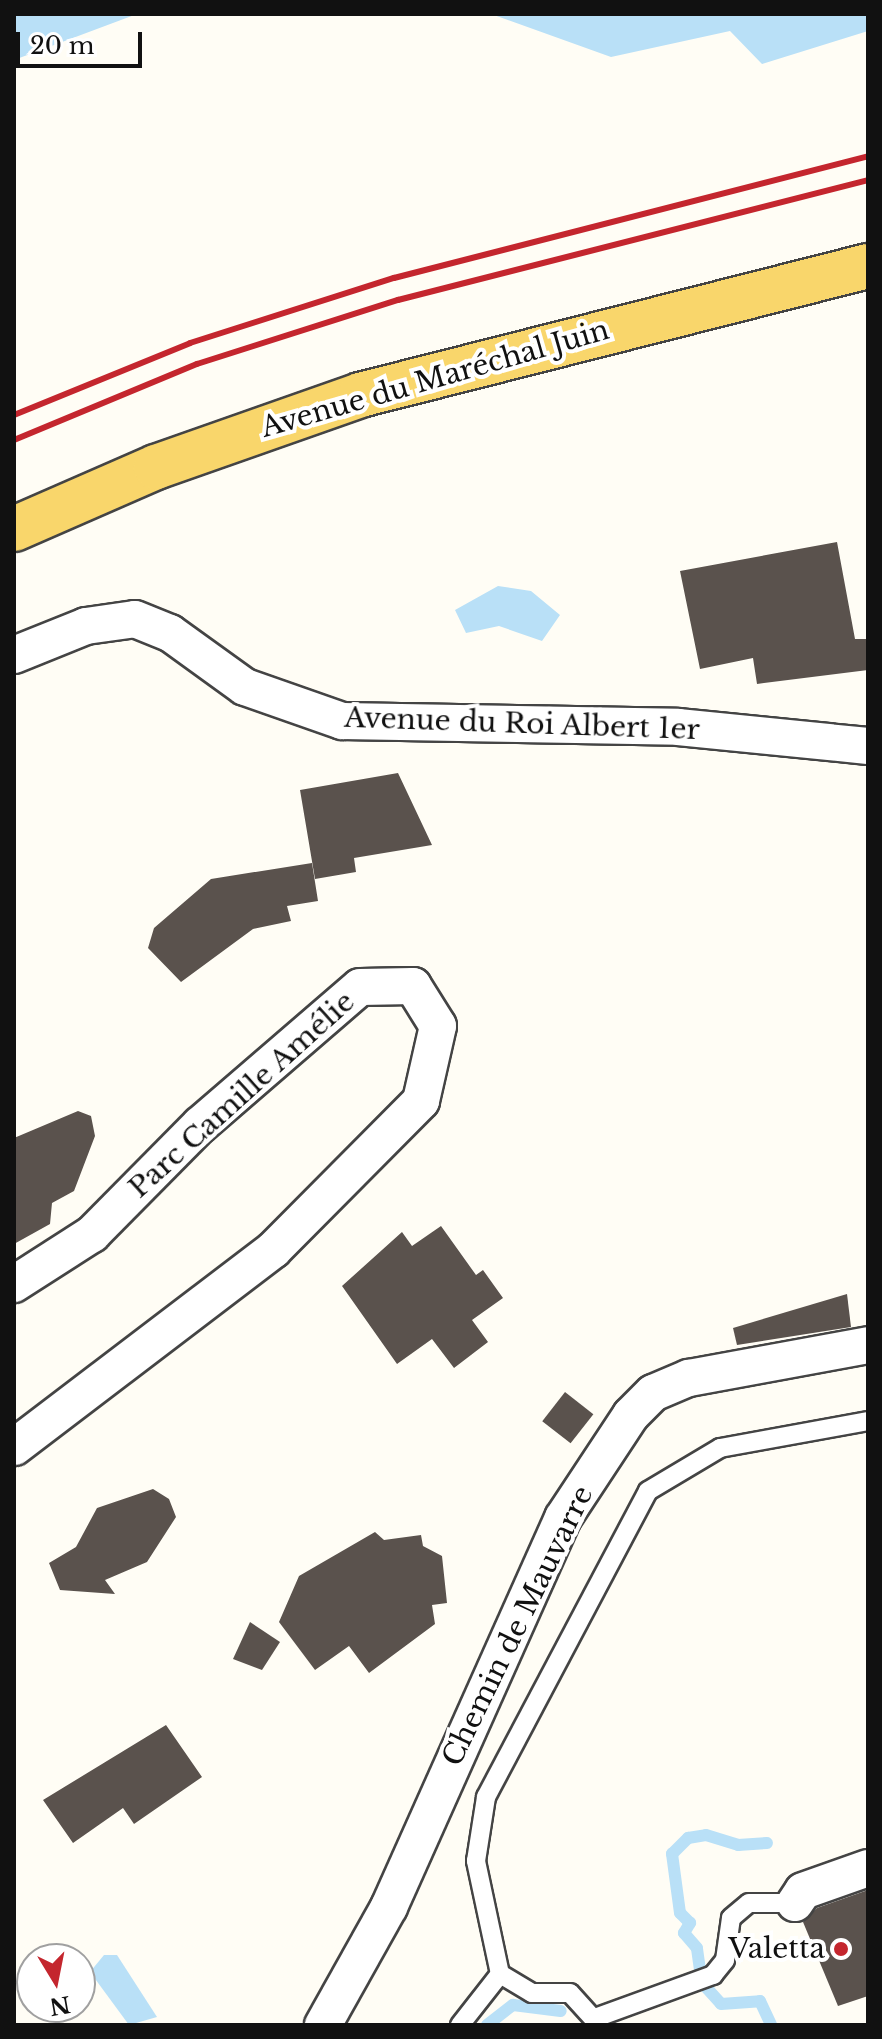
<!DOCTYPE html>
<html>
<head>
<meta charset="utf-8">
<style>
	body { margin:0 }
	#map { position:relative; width:882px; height:2039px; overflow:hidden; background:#fffdf5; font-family:"Libre Baskerville",serif }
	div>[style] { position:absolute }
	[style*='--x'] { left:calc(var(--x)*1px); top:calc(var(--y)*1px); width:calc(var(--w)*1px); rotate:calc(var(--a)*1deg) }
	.water>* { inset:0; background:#b9e0f7 }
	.stream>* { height:12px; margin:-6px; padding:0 6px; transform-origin:6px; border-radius:6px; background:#b9e0f7 }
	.building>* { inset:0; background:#5a524d; transform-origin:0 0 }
	.roads { filter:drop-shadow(2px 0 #444) drop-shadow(-2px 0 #444) drop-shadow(0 2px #444) drop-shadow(0 -2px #444) }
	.lane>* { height:18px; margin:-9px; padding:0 9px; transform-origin:9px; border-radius:9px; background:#fff }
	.street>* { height:36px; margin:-18px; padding:0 18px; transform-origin:18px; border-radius:18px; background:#fff }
	.primary>* { height:44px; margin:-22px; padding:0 22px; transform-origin:22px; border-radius:22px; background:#f9d66b }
	.rail>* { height:6px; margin:-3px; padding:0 3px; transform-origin:3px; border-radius:3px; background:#c4262e }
	.dots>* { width:22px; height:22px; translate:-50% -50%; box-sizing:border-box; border:4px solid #fff; border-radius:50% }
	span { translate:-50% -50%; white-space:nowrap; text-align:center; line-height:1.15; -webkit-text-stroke:8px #fff; paint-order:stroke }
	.street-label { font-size:28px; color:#111 }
	.poi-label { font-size:28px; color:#111 }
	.right { translate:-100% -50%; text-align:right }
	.frame { position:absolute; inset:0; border:16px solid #111; pointer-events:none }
	.north { position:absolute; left:16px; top:1943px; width:80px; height:80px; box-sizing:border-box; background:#fff; border:2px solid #a0a0a0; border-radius:50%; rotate:170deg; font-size:22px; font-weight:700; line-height:32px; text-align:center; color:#111 }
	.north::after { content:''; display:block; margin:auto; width:28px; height:36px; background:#c4262e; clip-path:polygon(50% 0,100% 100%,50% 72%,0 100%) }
	.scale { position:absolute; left:16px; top:32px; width:126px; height:36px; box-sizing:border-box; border:4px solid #111; border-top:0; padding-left:10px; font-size:24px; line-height:28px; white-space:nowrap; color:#111; -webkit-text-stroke:6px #fff; paint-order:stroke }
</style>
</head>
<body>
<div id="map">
	<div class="water">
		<i style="clip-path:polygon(14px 14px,137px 14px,14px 60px)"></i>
		<i style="clip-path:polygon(491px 14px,868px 14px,868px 31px,762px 64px,730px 31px,611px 57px)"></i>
		<i style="clip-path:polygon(498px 586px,531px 591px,560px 615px,542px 641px,499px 626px,466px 633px,455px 610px)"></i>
		<i style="clip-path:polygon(104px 1955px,117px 1955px,157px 2017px,129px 2025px,90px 1972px)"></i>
	</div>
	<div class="stream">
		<i style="--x:700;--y:1970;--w:22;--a:-98"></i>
		<i style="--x:697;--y:1948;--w:20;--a:-131"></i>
		<i style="--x:684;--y:1933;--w:12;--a:-59"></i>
		<i style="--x:690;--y:1923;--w:14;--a:-135"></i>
		<i style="--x:680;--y:1913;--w:60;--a:-97.7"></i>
		<i style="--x:672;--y:1854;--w:23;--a:-45"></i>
		<i style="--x:688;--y:1838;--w:18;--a:-9"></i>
		<i style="--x:706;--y:1835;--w:34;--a:17"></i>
		<i style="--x:738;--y:1845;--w:29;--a:-4"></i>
		<i style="--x:704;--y:1985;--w:25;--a:48"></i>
		<i style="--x:721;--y:2004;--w:39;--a:-4"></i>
		<i style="--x:760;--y:2001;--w:26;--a:65"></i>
		<i style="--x:487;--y:2025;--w:33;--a:-38"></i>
		<i style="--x:513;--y:2005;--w:48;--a:7.1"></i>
	</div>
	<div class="building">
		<i style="clip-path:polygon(837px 542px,855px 639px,868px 639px,868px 670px,757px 684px,753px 658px,700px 669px,680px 571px)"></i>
		<i style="clip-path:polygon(398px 773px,432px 845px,354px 858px,356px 872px,315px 879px,300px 790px)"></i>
		<i style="clip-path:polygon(312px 863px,318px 901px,287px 906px,291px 921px,253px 929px,181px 982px,148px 948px,154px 928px,211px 879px)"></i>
		<i style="clip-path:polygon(78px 1111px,91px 1116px,95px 1136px,74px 1191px,52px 1203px,50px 1224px,14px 1244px,14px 1138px)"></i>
		<i style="clip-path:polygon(441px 1226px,476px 1275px,483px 1270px,503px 1298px,472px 1320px,488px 1342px,454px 1368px,432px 1339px,397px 1364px,342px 1286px,402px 1232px,412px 1246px)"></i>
		<i style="clip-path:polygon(847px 1294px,851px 1327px,737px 1345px,733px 1328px)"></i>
		<i style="left:565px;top:1392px;width:36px;height:37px;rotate:38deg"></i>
		<i style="clip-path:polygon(153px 1489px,169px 1499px,176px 1517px,147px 1562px,105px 1580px,115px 1594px,60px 1590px,49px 1563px,76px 1547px,97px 1508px)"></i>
		<i style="clip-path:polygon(375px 1532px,384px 1540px,421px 1535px,423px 1546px,442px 1556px,447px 1603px,432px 1605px,435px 1624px,369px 1673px,349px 1646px,315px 1670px,279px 1622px,299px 1576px)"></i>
		<i style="clip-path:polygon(250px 1622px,280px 1642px,262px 1670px,233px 1659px)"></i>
		<i style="clip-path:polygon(166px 1725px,202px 1777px,134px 1824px,123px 1808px,73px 1843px,43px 1800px)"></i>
		<i style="clip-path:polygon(868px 1890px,868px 1996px,838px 2006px,803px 1922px,817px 1908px)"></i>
	</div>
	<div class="roads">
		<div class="lane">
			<i style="--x:595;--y:2018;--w:126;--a:-20"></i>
			<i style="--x:713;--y:1975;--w:19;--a:-51"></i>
			<i style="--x:725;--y:1960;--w:42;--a:-81.9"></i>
			<i style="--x:731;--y:1918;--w:23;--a:-40"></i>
			<i style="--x:749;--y:1903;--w:46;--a:0"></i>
			<i style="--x:460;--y:2025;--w:65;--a:-51.9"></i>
			<i style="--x:599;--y:2025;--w:43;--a:-132.2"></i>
			<i style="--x:570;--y:1993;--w:38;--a:180"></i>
			<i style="--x:532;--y:1993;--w:37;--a:-149"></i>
			<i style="--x:500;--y:1974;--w:116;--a:-102"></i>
			<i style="--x:476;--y:1861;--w:65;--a:-81.1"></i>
			<i style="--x:486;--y:1797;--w:346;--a:-62.1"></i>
			<i style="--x:648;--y:1491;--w:84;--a:-30.8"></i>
			<i style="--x:720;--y:1448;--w:150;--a:-10.3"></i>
		</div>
		<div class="street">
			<i style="--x:14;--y:655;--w:78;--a:-21.9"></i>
			<i style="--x:86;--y:626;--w:49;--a:-8.1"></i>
			<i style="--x:135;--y:619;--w:38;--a:22"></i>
			<i style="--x:170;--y:633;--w:92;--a:35.8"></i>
			<i style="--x:245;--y:687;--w:103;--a:19.3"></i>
			<i style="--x:342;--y:721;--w:336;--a:1"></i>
			<i style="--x:678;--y:727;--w:191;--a:5.7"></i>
			<i style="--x:14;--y:1284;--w:93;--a:-32.7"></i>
			<i style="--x:92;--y:1234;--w:153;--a:-45.3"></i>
			<i style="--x:200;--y:1125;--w:211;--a:-40.8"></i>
			<i style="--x:360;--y:987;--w:53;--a:-1.1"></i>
			<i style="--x:413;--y:986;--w:47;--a:58"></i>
			<i style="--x:438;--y:1026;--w:77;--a:102.8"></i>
			<i style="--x:421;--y:1101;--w:210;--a:134.8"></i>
			<i style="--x:273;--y:1250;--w:325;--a:142.7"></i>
			<i style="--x:795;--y:1903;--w:14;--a:-56"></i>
			<i style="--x:803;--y:1891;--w:69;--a:-19.5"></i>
			<i style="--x:323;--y:2025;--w:135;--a:-60.8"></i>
			<i style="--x:389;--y:1907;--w:426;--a:-65.9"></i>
			<i style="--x:563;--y:1518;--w:123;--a:-56.6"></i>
			<i style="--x:631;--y:1415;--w:31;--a:-45"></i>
			<i style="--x:653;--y:1393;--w:39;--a:-23"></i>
			<i style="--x:689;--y:1378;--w:182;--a:-10.4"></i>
		</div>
		<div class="primary">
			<i style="--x:14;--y:529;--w:155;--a:-23.6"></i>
			<i style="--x:156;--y:467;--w:216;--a:-19.4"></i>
			<i style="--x:360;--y:395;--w:524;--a:-14.25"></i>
		</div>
	</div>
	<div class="rail">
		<i style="--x:14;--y:415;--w:190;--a:-22.2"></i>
		<i style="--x:190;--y:343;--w:214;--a:-17.7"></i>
		<i style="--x:394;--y:278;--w:489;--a:-14.4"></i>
		<i style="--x:14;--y:440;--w:198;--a:-22.6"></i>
		<i style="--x:197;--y:364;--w:211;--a:-17.7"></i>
		<i style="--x:398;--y:300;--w:485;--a:-14.3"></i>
	</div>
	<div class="dots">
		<i style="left:841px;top:1949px;background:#c4262e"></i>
	</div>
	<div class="street-label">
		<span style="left:435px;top:379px;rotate:-16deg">Avenue du Maréchal Juin</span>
		<span style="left:522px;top:724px;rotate:2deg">Avenue du Roi Albert 1er</span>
		<span style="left:242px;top:1095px;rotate:-42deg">Parc Camille Amélie</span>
		<span style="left:518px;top:1626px;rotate:-64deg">Chemin de Mauvarre</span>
	</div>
	<div class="poi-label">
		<span class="right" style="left:825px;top:1949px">Valetta</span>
	</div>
	<div class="frame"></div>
	<div class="north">N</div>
	<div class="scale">20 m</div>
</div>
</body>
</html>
